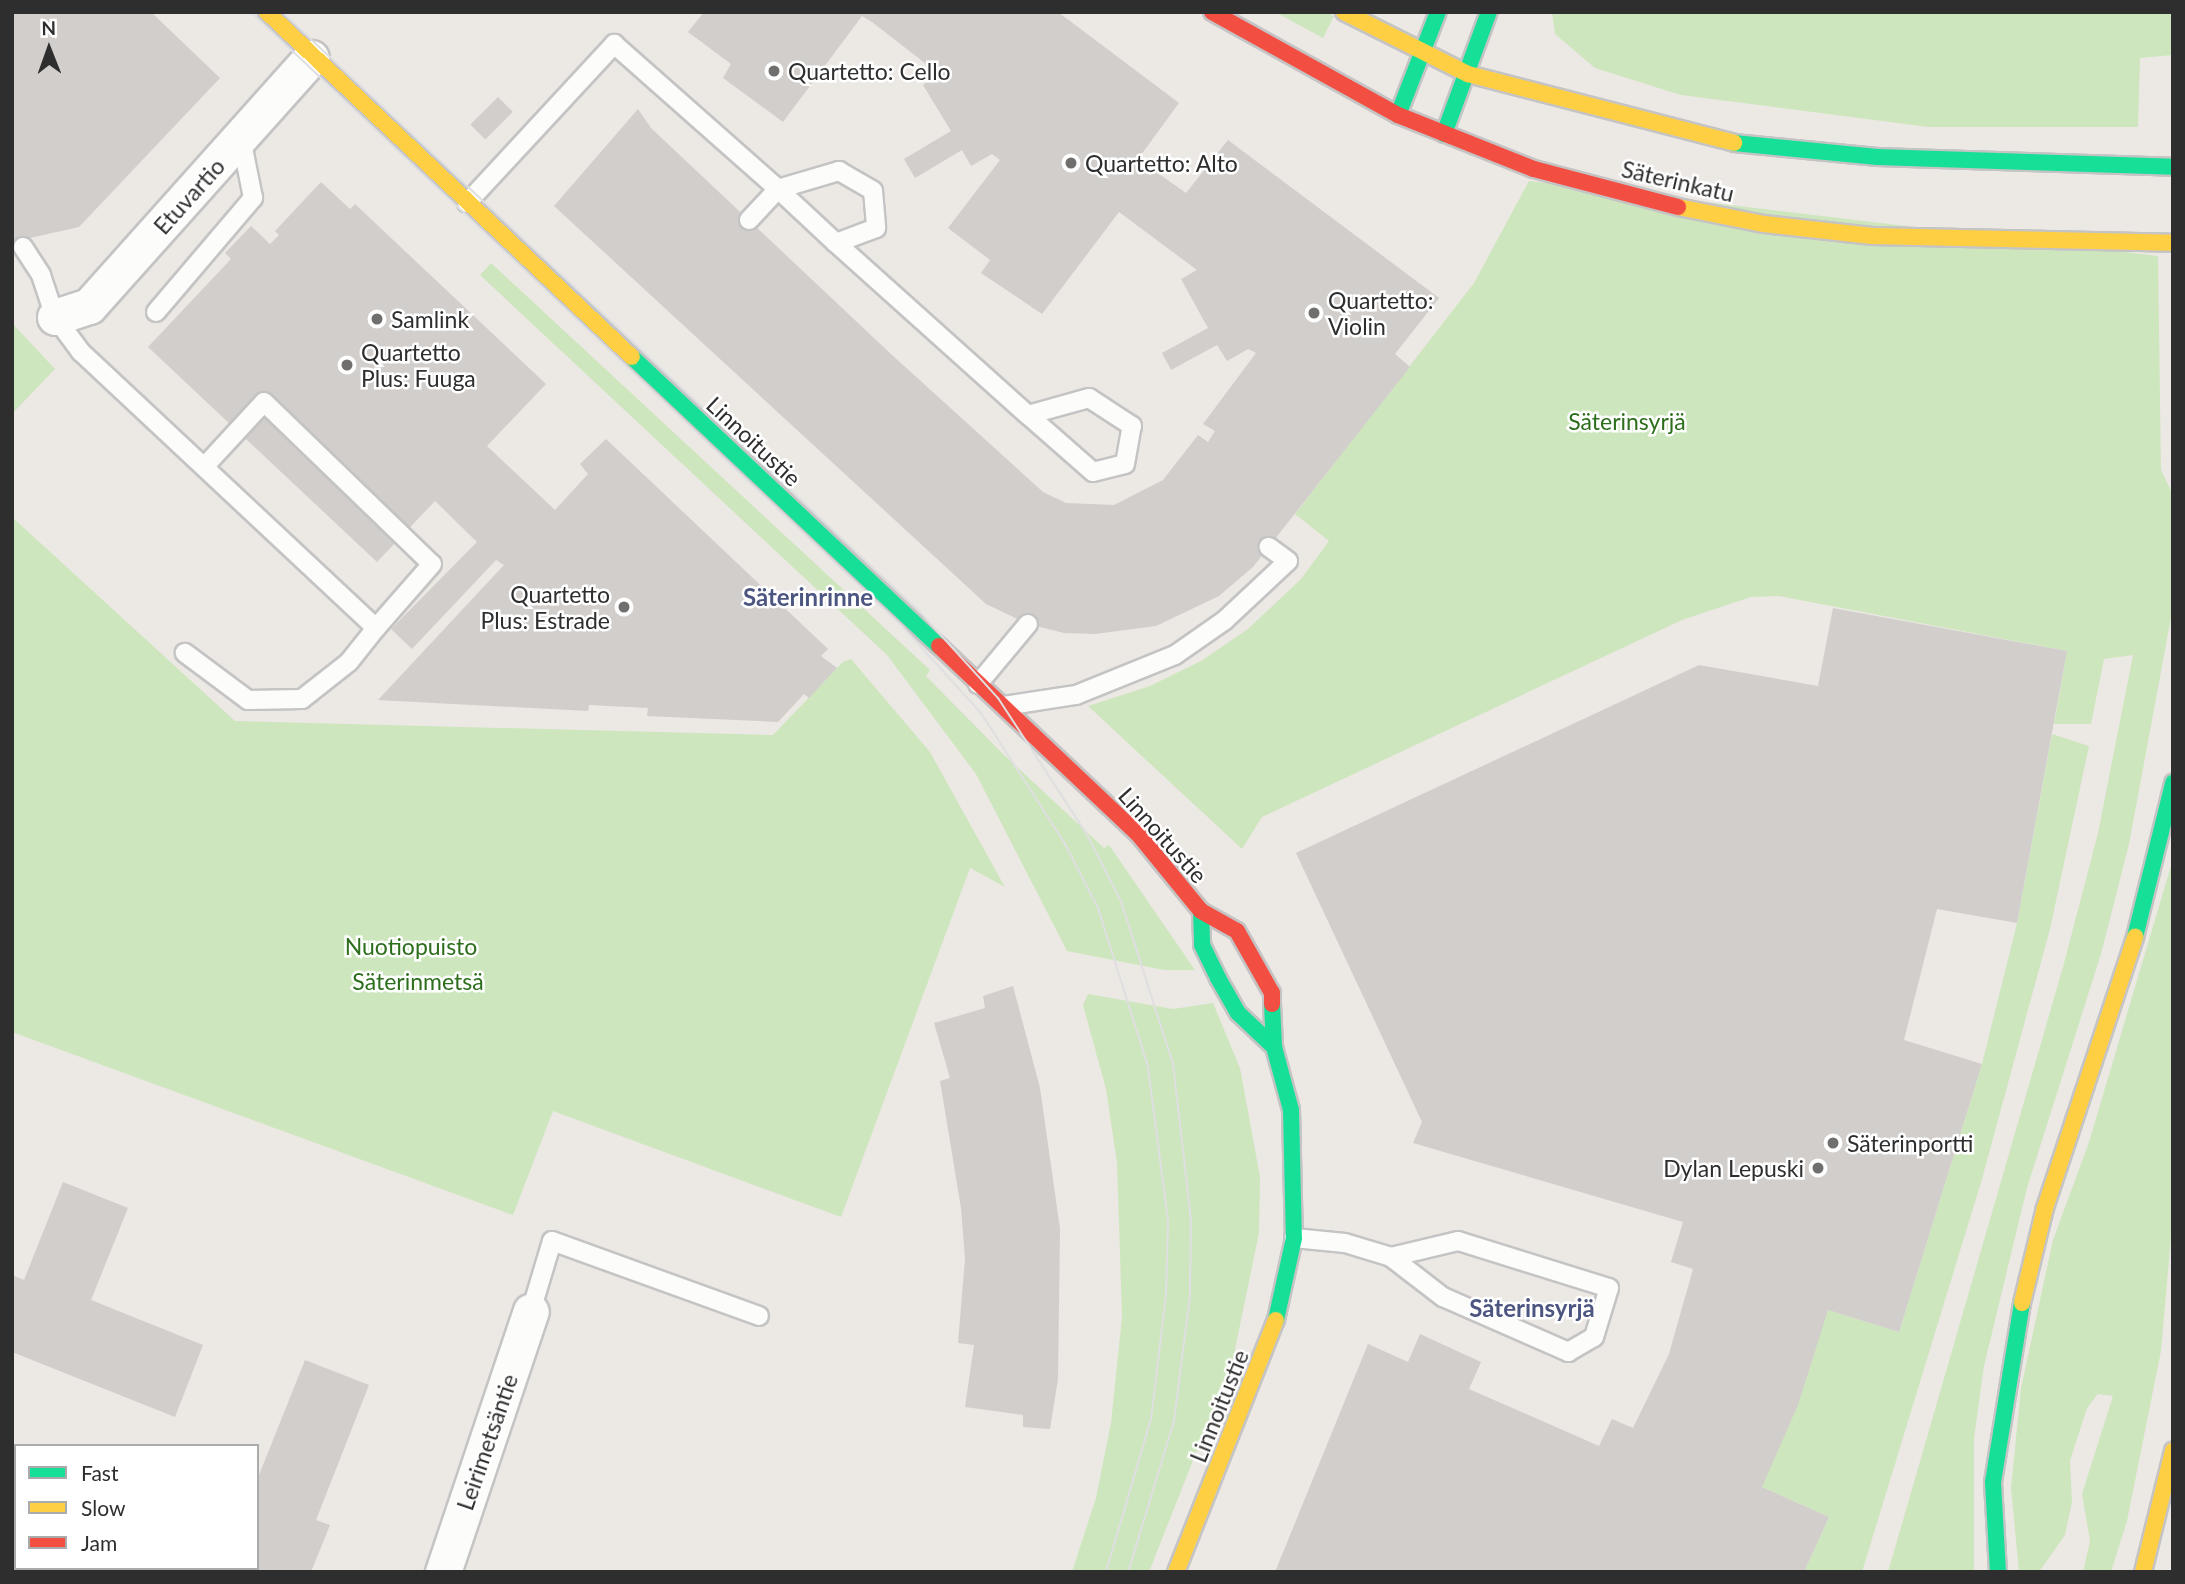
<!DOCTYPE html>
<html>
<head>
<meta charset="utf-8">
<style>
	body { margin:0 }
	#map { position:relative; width:2185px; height:1584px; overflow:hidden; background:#ece8e4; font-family:Lato,sans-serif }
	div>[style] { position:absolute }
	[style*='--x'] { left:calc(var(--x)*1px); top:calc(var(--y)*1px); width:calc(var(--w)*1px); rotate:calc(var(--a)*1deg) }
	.green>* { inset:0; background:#cee6be }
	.building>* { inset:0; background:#d1cecb; transform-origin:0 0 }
	.roads { filter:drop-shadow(2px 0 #c5c4c5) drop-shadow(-2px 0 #c5c4c5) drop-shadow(0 2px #c5c4c5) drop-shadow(0 -2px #c5c4c5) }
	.lane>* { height:18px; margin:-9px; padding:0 9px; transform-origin:9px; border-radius:9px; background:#fcfcfb }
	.street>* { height:35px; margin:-17.5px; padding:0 17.5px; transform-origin:17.5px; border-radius:17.5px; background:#fcfcfb }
	.fast>* { height:16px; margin:-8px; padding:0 8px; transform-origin:8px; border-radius:8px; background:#16e098 }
	.slow>* { height:16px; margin:-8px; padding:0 8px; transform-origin:8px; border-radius:8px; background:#ffcf43 }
	.jam>* { height:16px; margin:-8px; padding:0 8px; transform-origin:8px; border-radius:8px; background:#f24e42 }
	.tram>* { height:2px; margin:-1px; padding:0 1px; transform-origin:1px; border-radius:1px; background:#dfdfe1 }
	.dots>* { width:19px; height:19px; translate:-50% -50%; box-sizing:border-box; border:4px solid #fff; border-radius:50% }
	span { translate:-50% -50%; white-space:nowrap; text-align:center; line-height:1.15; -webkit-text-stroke:5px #fff; paint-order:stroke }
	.poi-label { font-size:23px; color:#2e2e2e }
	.left { translate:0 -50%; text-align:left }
	.right { translate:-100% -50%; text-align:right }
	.street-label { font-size:23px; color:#2e2e2e }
	.park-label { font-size:23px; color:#2c6e1b }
	.neighbourhood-label { font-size:24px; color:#4d5680; font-weight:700 }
	.frame { position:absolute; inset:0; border:14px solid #2e2e2e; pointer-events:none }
	.legend { position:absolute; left:14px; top:1444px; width:245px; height:126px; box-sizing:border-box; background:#fff; border:2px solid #ababab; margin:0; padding:9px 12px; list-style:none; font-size:21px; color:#2e2e2e }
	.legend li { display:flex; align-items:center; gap:14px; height:35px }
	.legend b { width:35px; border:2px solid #ababab }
	.north { position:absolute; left:14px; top:14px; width:70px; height:70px; -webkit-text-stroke:5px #fff; paint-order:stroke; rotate:359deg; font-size:19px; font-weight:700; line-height:28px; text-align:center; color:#2e2e2e }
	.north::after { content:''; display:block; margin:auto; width:24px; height:32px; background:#2e2e2e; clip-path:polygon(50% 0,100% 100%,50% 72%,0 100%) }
</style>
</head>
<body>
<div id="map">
	<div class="green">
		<i style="clip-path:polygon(1275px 12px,1327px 12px,1334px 16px,1323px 38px)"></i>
		<i style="clip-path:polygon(1552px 12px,2173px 12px,2173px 55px,2140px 58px,2138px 127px,1928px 127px,1681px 95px,1595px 68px,1555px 34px)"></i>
		<i style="clip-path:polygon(1529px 181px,2158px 256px,2161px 470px,2173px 495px,2173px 607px,2129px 844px,2101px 954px,2027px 1188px,1984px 1366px,1974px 1438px,1974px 1572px,1888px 1572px,2063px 967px,2098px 833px,2133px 655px,2104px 659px,2091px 724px,2054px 724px,2067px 651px,1779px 596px,1751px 597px,1682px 620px,1262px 817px,1242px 849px,1088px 706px,1150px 686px,1201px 661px,1248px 629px,1301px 579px,1329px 541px,1295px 514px,1474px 283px)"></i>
		<i style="clip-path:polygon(491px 263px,930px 670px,926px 676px,1001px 752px,1104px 848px,1109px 845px,1195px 970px,1164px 970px,1067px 951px,976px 774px,887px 655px,480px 275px)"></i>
		<i style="clip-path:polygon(12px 323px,55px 369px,12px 414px)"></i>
		<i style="clip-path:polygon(12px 517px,235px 721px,773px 735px,843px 662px,851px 659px,930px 752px,1005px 887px,970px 868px,841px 1217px,553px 1111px,513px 1215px,12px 1032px)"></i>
		<i style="clip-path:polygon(2052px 734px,2089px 746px,2050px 929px,1982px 1179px,1862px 1572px,1804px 1572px,1829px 1517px,1762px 1487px,1828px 1310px,1899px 1332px,1982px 1064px,2017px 923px)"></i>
		<i style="clip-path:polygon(2173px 859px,2173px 1215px,2161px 1351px,2127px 1521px,2111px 1572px,2083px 1572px,2090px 1541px,2082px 1494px,2113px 1396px,2098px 1394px,2087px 1408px,2070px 1461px,2072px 1502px,2065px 1535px,2039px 1572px,2019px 1572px,2011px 1488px,2021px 1388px,2053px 1240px,2089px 1142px)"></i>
		<i style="clip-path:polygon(1088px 994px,1173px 1009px,1213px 1003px,1240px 1068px,1260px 1177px,1259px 1233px,1233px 1359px,1149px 1572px,1072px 1572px,1096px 1498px,1111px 1423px,1122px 1317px,1117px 1163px,1106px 1089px,1083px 1005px)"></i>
	</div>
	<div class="building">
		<i style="clip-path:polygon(12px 12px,151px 12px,220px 78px,79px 227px,12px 242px)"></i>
		<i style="clip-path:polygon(704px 12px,1058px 12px,1179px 103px,1138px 159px,1186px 193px,1228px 140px,1439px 298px,1395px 354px,1410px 367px,1253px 567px,1219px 596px,1156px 626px,1095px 634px,1064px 633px,1028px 624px,986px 604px,554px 206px,638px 109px,651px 128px,892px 355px,1043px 492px,1066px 503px,1114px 505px,1163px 480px,1198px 435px,1208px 442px,1215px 431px,1203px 424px,1256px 353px,1248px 349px,1227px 361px,1217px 345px,1171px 370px,1162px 353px,1208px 328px,1181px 279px,1197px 270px,1119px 212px,1042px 314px,981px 273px,990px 260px,948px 228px,1000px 160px,992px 154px,971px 166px,962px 150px,915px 178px,904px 159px,951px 131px,923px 85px,939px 74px,872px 22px,862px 16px,783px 122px,723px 78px,731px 64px,688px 32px)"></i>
		<i style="left:498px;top:97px;width:21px;height:39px;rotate:45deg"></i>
		<i style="clip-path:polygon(321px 182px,350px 209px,355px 204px,546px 384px,487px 446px,555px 510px,588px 474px,580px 464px,606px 439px,828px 649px,821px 656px,837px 668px,809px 698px,804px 694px,778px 722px,647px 716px,648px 708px,589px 705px,588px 711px,378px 700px,504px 565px,496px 560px,412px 649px,391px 629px,477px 542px,435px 501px,377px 562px,148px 347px,231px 259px,225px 253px,251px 226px,270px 244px,279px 235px,275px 231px)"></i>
		<i style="clip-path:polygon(1833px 608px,2067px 651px,2017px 923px,1937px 909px,1904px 1040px,1982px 1064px,1899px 1332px,1828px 1310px,1798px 1405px,1762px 1487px,1829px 1517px,1804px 1572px,1275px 1572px,1368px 1344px,1408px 1362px,1420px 1334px,1481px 1362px,1469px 1389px,1599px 1446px,1612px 1419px,1633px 1428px,1669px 1354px,1693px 1269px,1671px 1262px,1683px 1222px,1413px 1143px,1422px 1122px,1296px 853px,1699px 665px,1818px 686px)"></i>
		<i style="clip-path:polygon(1013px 986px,1040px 1088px,1060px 1229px,1058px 1379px,1050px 1429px,1023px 1427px,1023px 1415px,965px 1407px,974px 1345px,958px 1343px,965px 1259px,961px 1208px,940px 1081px,950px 1078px,934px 1023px,985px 1008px,983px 996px)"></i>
		<i style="clip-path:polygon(63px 1182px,128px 1208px,91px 1300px,203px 1345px,175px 1417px,12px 1352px,12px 1275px,24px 1280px)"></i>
		<i style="clip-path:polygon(305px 1360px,369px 1385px,316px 1520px,330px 1525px,311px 1572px,259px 1572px,251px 1568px,257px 1568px,257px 1480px)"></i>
	</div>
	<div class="roads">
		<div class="lane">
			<i style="--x:467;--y:203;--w:217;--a:-47.2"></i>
			<i style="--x:614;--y:44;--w:219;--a:41.5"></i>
			<i style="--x:778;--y:189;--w:79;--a:43"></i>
			<i style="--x:836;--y:243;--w:258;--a:41.9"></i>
			<i style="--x:1028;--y:415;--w:86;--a:41.2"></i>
			<i style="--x:1093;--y:472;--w:33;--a:-14"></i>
			<i style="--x:1125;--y:464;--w:39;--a:-80"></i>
			<i style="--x:1132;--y:426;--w:51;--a:-146.9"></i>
			<i style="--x:1089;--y:398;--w:63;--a:164.4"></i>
			<i style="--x:749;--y:220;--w:42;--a:-46.9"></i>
			<i style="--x:778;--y:189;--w:64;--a:-16.4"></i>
			<i style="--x:839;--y:171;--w:39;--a:30"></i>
			<i style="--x:873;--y:191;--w:37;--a:85"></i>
			<i style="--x:876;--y:228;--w:43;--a:159.4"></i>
			<i style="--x:23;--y:247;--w:33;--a:57"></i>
			<i style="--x:41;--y:275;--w:44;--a:71.6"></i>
			<i style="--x:55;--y:317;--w:44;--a:53.4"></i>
			<i style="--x:81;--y:352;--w:404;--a:43.1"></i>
			<i style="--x:376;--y:628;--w:43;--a:128.5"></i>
			<i style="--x:349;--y:662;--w:60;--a:141.8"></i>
			<i style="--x:302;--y:699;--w:54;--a:178.9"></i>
			<i style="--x:248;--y:700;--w:79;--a:-143.3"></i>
			<i style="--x:156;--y:312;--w:150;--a:-49.6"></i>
			<i style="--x:253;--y:198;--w:61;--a:-101.3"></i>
			<i style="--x:204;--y:467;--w:88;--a:-47.3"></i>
			<i style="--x:264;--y:402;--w:233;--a:44"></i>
			<i style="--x:432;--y:564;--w:85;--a:131.2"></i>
			<i style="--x:978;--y:684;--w:78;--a:-50.2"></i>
			<i style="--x:1004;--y:706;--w:73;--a:-8.7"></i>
			<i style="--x:1076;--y:695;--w:107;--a:-22"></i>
			<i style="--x:1175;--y:655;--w:61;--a:-35"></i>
			<i style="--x:1225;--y:620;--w:86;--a:-43.1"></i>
			<i style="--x:1288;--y:561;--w:24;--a:-144"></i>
			<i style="--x:1294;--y:1238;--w:51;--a:5.6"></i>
			<i style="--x:1345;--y:1243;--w:48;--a:16.9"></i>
			<i style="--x:1391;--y:1257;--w:66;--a:37.6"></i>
			<i style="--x:1443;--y:1297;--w:137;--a:23.7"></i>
			<i style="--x:1568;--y:1352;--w:30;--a:-30"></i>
			<i style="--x:1594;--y:1337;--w:51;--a:-73"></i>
			<i style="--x:1609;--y:1288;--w:158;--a:-162.7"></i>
			<i style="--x:1458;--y:1241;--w:69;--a:166.6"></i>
			<i style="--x:531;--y:1311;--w:73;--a:-73.3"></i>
			<i style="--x:552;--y:1241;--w:220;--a:19.9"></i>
		</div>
		<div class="street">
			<i style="--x:55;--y:317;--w:36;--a:-18"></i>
			<i style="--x:89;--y:306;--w:333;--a:-48.2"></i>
			<i style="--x:443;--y:1572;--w:275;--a:-71.4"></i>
		</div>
		<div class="fast">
			<i style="--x:1398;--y:115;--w:110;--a:-68.8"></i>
			<i style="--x:1444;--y:134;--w:130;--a:-69.8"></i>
			<i style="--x:1734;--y:143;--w:144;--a:5.6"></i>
			<i style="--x:1877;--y:157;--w:296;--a:1.9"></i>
			<i style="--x:632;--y:357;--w:422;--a:43.3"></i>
			<i style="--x:1201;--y:911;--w:34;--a:88"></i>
			<i style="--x:1202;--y:945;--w:37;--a:64"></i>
			<i style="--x:1218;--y:978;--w:40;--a:60.3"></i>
			<i style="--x:1238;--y:1013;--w:50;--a:43.4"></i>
			<i style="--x:2135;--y:937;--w:159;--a:-76.1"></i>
			<i style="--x:1272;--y:1004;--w:43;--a:87.3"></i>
			<i style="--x:1274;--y:1047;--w:65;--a:74.9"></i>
			<i style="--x:1291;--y:1110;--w:128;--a:88.7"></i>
			<i style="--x:1294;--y:1238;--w:84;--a:102.4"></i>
			<i style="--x:1998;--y:1572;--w:90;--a:-93.2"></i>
			<i style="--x:1993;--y:1482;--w:181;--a:-80.8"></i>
		</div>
		<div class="slow">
			<i style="--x:267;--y:12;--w:502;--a:43.39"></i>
			<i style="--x:1344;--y:12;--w:139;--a:26.6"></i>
			<i style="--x:1468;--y:74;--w:275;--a:14.5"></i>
			<i style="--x:1678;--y:207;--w:88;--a:11.2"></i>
			<i style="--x:1764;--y:224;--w:109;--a:6.3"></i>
			<i style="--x:1872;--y:236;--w:301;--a:1.3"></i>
			<i style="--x:2022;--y:1303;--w:98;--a:-76.4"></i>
			<i style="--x:2045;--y:1208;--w:286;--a:-71.6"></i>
			<i style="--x:1176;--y:1572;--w:271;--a:-68.4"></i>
			<i style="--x:2143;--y:1572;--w:125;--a:-76.1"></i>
		</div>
		<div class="jam">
			<i style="--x:1212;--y:12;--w:213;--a:29"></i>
			<i style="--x:1398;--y:115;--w:146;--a:21.7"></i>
			<i style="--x:1534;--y:169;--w:149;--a:14.8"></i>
			<i style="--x:939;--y:646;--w:274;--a:43.4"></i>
			<i style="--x:1138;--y:834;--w:99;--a:50.7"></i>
			<i style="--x:1201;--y:911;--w:41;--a:29.1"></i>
			<i style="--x:1237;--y:931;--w:71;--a:60.6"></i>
			<i style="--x:1272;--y:993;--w:11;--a:90"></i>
		</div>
	</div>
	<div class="tram">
		<i style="--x:251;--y:12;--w:895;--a:43.32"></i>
		<i style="--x:902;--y:626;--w:118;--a:47.8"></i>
		<i style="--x:981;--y:713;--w:156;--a:57.3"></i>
		<i style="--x:1065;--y:844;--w:72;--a:62.7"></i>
		<i style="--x:1098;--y:908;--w:167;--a:72.5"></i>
		<i style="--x:1148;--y:1067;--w:155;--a:82.6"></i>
		<i style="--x:1168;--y:1221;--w:74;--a:91.5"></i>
		<i style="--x:1166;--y:1295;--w:125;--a:96.9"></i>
		<i style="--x:1151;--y:1419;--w:159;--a:106.4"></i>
		<i style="--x:282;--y:12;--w:874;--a:43.24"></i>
		<i style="--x:919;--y:611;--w:118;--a:47.8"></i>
		<i style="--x:998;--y:698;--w:161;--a:56.9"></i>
		<i style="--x:1086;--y:833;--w:76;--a:62.8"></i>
		<i style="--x:1121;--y:901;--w:171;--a:72.3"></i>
		<i style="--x:1173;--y:1064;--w:157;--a:83.4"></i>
		<i style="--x:1191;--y:1220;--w:76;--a:90.8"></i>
		<i style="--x:1190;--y:1296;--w:126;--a:97.3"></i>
		<i style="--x:1174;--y:1421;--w:158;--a:106.9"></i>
	</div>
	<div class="dots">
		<i style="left:774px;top:71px;background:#706f6e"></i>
		<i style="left:1071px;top:163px;background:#706f6e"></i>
		<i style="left:1314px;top:313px;background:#706f6e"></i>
		<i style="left:377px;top:319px;background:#706f6e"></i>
		<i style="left:347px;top:365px;background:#706f6e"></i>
		<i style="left:624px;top:607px;background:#706f6e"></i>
		<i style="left:1833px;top:1143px;background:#706f6e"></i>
		<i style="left:1818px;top:1168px;background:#706f6e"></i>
	</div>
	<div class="poi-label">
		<span class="left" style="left:788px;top:71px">Quartetto: Cello</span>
		<span class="left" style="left:1085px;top:163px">Quartetto: Alto</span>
		<span class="left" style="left:1328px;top:313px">Quartetto:<br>Violin</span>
		<span class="left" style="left:391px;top:319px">Samlink</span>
		<span class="left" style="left:361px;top:365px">Quartetto<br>Plus: Fuuga</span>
		<span class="right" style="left:610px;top:607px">Quartetto<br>Plus: Estrade</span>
		<span class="left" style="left:1847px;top:1143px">Säterinportti</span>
		<span class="right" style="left:1804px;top:1168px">Dylan Lepuski</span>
	</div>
	<div class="street-label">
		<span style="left:1678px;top:181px;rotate:13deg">Säterinkatu</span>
		<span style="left:189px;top:196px;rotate:-48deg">Etuvartio</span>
		<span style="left:754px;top:441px;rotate:43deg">Linnoitustie</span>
		<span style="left:1163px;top:835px;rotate:48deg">Linnoitustie</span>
		<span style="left:1219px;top:1406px;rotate:-68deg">Linnoitustie</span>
		<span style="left:487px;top:1442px;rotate:-71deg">Leirimetsäntie</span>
	</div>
	<div class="park-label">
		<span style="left:1627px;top:421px">Säterinsyrjä</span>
		<span style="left:411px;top:946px">Nuotiopuisto</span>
		<span style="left:418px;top:981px">Säterinmetsä</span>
	</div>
	<div class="neighbourhood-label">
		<span style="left:808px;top:597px">Säterinrinne</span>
		<span style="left:1532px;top:1308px">Säterinsyrjä</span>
	</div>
	<div class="frame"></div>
	<ul class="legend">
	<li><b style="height:9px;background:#16e098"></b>Fast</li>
	<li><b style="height:9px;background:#ffcf43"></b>Slow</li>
	<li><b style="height:9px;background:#f24e42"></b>Jam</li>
	</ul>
	<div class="north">N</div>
</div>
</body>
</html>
